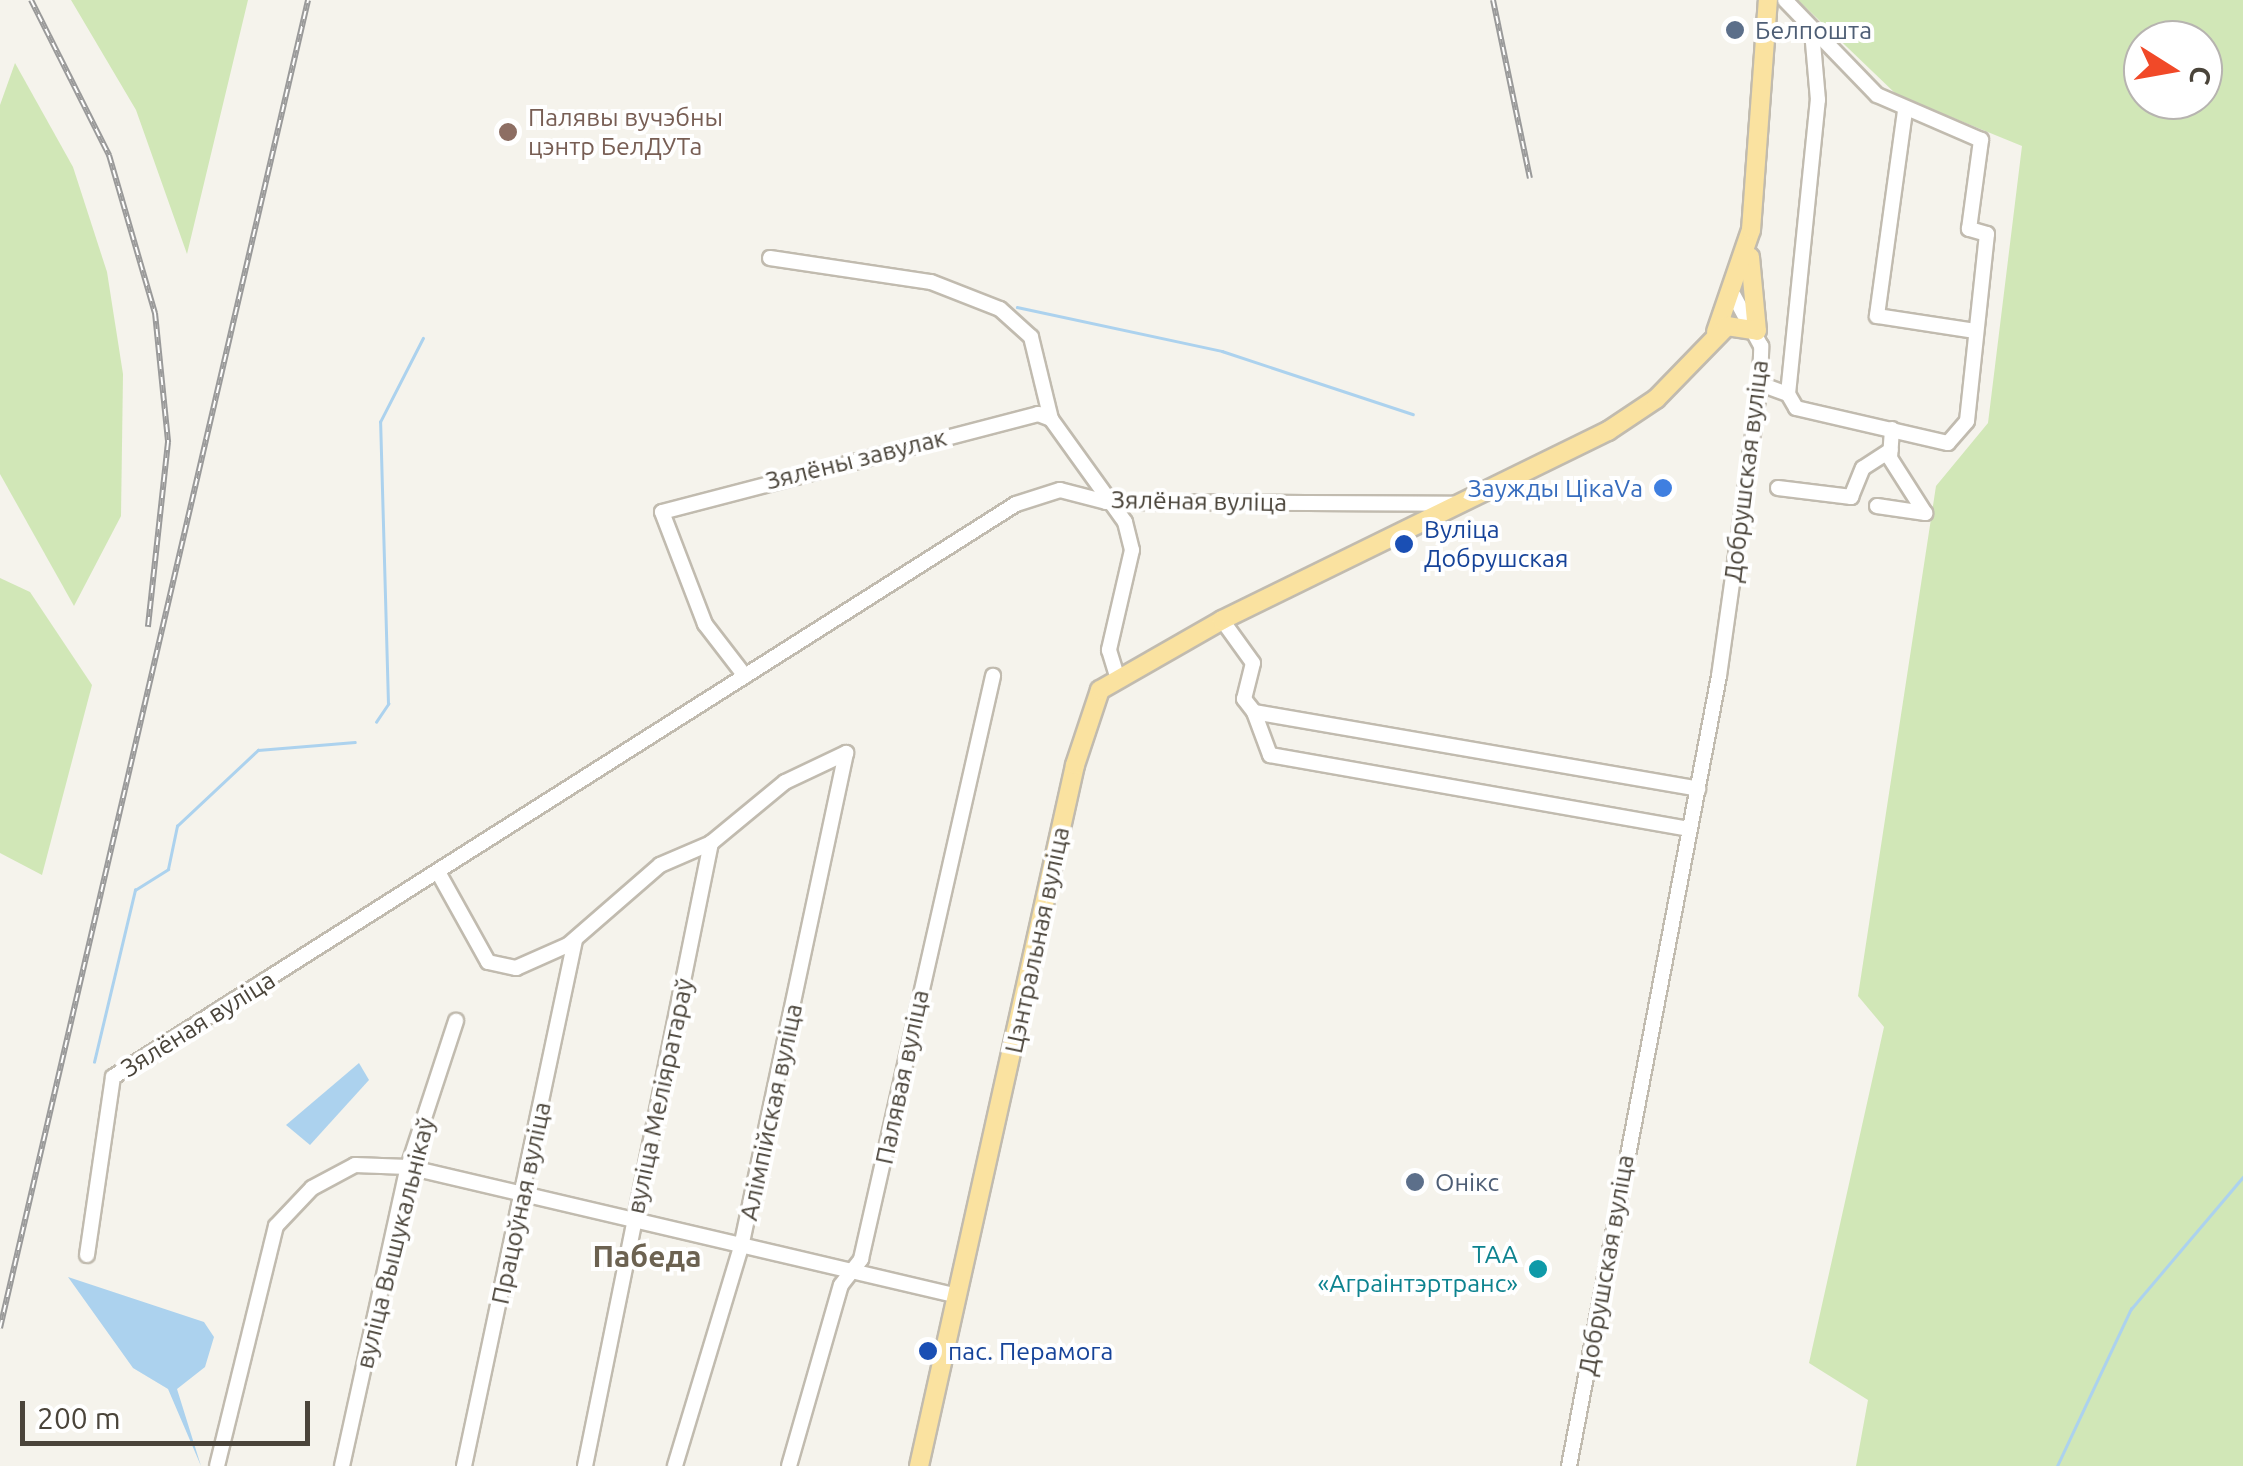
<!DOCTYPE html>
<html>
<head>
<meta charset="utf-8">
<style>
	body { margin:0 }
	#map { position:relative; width:2243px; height:1466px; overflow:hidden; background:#f5f3ec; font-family:Ubuntu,sans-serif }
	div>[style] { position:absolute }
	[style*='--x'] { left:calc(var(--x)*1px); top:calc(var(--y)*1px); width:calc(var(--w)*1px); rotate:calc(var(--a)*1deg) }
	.green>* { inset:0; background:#d1e7b7 }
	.water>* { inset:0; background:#acd2ee }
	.stream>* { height:2.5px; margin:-1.25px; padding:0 1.25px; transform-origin:1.25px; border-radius:1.25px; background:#acd2ee }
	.roads { filter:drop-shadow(2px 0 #c1bbaf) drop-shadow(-2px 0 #c1bbaf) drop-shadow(0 2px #c1bbaf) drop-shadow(0 -2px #c1bbaf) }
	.minor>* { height:14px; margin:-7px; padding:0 7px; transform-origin:7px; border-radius:7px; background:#fff }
	.major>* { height:18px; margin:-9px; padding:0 9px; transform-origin:9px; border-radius:9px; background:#fae2a0 }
	.rail>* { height:6px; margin-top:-3px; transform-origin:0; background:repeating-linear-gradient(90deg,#fff 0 8px,#9a9a9a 0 16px); box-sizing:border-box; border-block:2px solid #9a9a9a }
	.dots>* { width:28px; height:28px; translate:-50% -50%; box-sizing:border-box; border:5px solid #fff; border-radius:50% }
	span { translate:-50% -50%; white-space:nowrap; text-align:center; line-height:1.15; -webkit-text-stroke:8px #fff; paint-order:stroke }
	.service-label { font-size:25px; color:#4e5e75 }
	.left { translate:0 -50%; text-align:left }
	.education-label { font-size:25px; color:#785e54 }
	.street-label { font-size:25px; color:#4a443a }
	.shop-label { font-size:25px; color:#366cbe }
	.right { translate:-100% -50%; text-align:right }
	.transit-label { font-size:25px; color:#164399 }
	.culture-label { font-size:25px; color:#0d838f }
	.quarter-label { font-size:30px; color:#6c6251; font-weight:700 }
	.north { position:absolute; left:2123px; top:20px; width:100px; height:100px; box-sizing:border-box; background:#fff; border:2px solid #b7b4b0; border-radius:50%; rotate:101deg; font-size:28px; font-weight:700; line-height:40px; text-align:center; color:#4a443a }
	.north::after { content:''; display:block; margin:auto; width:35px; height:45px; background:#f14928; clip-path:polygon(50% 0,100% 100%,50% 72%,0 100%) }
	.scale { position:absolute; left:20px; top:1401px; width:290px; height:45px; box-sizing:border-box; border:5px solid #4a443a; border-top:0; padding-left:12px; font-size:30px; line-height:35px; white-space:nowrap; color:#4a443a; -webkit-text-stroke:8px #fff; paint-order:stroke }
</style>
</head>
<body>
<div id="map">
	<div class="green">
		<i style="clip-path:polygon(71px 0,248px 0,187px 254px,136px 110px)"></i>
		<i style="clip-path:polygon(evenodd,1798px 0,2243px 0,2243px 1466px,1856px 1466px,1868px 1400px,1809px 1363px,1884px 1027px,1858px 996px,1936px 486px,1988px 423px,2022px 146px,1897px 95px,1798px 0,2143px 40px,2203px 40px,2203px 100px,2143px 100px,2143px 40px)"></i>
		<i style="clip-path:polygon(15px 63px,73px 167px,107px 272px,123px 374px,121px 516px,74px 606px,0 474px,0 105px)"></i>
		<i style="clip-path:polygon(0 578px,30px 592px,92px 685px,42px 875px,0 853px)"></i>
	</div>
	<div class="water">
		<i style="clip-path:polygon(359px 1063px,369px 1080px,310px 1145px,286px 1125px)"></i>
		<i style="clip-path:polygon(68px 1277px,204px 1322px,214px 1337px,205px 1367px,177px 1389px,201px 1466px,168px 1389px,133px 1368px)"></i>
	</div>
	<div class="stream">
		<i style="--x:1017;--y:307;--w:210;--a:12.1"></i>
		<i style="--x:1222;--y:351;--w:201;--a:18.3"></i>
		<i style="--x:376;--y:722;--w:22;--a:-56"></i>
		<i style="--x:388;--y:704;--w:282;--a:-91.6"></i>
		<i style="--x:380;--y:422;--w:94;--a:-62.9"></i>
		<i style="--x:94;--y:1062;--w:177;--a:-76.6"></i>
		<i style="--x:135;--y:890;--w:39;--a:-32"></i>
		<i style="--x:168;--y:869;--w:44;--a:-78.2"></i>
		<i style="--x:177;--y:826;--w:111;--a:-43.2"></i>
		<i style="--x:258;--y:750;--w:97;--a:-4.7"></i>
		<i style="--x:2057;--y:1466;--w:174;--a:-64.8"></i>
		<i style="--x:2131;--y:1309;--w:173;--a:-49.7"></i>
	</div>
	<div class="roads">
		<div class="minor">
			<i style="--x:1905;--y:111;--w:207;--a:97.8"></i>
			<i style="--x:1877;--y:316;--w:99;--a:8.7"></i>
			<i style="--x:770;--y:258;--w:163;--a:8.5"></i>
			<i style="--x:931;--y:282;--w:74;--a:21.4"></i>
			<i style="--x:1000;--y:309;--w:42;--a:42.1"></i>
			<i style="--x:1031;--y:337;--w:84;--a:76.3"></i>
			<i style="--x:1760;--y:384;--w:30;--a:20"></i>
			<i style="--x:1788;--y:394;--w:16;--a:60"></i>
			<i style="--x:1796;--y:408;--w:156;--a:13"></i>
			<i style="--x:1948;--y:443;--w:29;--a:-49"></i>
			<i style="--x:1967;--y:421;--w:188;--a:-83.9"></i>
			<i style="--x:1987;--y:234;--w:19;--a:-164"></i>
			<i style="--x:1969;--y:229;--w:90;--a:-82.3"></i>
			<i style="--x:1981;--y:140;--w:113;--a:-156.6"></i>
			<i style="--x:1877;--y:95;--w:132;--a:-134.1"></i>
			<i style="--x:1788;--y:394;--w:296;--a:-84.2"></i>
			<i style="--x:1818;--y:100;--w:69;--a:-95"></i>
			<i style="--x:1778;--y:488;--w:74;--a:7"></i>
			<i style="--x:1851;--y:497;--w:31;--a:-68"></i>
			<i style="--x:1863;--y:468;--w:33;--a:-33"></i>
			<i style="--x:1877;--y:506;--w:49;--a:8.3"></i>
			<i style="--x:1925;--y:513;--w:65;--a:-122.5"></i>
			<i style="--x:1890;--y:458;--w:29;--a:-86"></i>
			<i style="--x:1222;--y:620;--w:53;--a:54.2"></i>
			<i style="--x:1253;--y:663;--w:37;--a:104"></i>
			<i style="--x:1244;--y:699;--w:16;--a:52"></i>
			<i style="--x:1254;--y:712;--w:451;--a:9.8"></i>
			<i style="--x:745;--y:676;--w:66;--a:-127.6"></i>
			<i style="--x:705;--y:624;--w:120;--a:-111"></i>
			<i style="--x:662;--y:512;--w:389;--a:-14.6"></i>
			<i style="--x:1038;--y:414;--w:14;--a:21"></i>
			<i style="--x:1051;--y:419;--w:127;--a:54.3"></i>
			<i style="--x:1125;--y:522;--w:29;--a:76"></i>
			<i style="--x:1132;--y:550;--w:103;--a:103"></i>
			<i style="--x:1109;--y:650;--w:27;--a:73"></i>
			<i style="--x:1254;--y:712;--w:46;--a:69.6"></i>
			<i style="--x:1270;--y:755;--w:425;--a:10"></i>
			<i style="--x:438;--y:872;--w:103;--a:60.9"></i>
			<i style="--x:488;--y:962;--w:29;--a:12"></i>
			<i style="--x:516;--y:968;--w:57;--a:-23.9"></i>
			<i style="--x:568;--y:945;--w:122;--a:-41"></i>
			<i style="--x:660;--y:865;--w:56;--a:-23.3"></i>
			<i style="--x:711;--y:843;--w:96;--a:-39.5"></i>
			<i style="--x:785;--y:782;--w:68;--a:-25.4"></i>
			<i style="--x:846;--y:753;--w:505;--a:102"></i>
			<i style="--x:741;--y:1247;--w:229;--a:106.8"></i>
			<i style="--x:87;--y:1255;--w:180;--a:-81.7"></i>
			<i style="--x:113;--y:1077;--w:1069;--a:-32.4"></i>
			<i style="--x:1016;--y:504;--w:46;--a:-17.7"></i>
			<i style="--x:1060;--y:490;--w:48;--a:14.6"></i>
			<i style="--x:1106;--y:502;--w:352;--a:0.3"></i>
			<i style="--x:217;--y:1466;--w:247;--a:-76.2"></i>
			<i style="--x:276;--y:1226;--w:52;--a:-46.5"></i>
			<i style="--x:312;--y:1188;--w:49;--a:-28.1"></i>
			<i style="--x:355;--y:1165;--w:53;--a:2.2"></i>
			<i style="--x:408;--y:1167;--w:565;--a:13.2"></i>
			<i style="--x:342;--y:1466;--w:306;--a:-77.6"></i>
			<i style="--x:408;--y:1167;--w:154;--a:-71.8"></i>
			<i style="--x:464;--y:1466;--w:538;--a:-78.08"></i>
			<i style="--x:585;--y:1466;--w:636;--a:-78.57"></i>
			<i style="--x:789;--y:1466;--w:188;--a:-74"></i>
			<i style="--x:841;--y:1285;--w:33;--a:-52"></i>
			<i style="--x:861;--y:1259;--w:598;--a:-77.24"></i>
			<i style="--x:1569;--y:1466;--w:804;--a:-79.25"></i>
			<i style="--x:1719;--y:676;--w:295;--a:-82"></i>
			<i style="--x:1760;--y:384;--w:38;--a:-88"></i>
			<i style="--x:1761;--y:346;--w:57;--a:-118.4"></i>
		</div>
		<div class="major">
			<i style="--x:1750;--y:257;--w:74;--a:84.6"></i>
			<i style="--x:1716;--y:332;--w:108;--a:-71.1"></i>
			<i style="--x:1751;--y:230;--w:231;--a:-85.8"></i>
			<i style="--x:919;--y:1466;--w:718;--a:-77.45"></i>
			<i style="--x:1075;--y:765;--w:79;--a:-71.6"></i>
			<i style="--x:1100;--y:690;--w:141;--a:-29.8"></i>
			<i style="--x:1222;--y:620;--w:430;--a:-26.1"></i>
			<i style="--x:1608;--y:431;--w:58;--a:-33.7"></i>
			<i style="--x:1656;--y:399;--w:102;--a:-45.8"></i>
			<i style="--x:1727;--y:326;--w:30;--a:9"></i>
		</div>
	</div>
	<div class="rail">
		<i style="--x:31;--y:0;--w:174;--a:63.3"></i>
		<i style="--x:109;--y:155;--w:165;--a:73.8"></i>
		<i style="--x:155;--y:313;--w:130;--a:84.2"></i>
		<i style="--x:168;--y:442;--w:186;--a:96.2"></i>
		<i style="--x:1493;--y:0;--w:182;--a:78.3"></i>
		<i style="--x:0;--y:1328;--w:1363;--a:-76.94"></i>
	</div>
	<div class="dots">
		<i style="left:1735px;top:30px;background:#5c6f8a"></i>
		<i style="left:508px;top:132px;background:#8d6e63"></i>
		<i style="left:1663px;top:488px;background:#3f7fe0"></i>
		<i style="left:1404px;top:544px;background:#1a4fb4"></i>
		<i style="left:1415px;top:1182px;background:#5c6f8a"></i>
		<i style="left:1538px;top:1269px;background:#0f9aa8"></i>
		<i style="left:928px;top:1351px;background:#1a4fb4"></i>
	</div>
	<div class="service-label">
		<span class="left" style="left:1755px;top:30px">Белпошта</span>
		<span class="left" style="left:1435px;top:1182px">Онікс</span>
	</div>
	<div class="education-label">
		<span class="left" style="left:528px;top:132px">Палявы вучэбны<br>цэнтр БелДУТа</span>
	</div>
	<div class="street-label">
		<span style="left:856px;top:459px;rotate:-14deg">Зялёны завулак</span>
		<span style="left:1746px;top:471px;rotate:-83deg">Добрушская вуліца</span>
		<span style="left:1199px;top:501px;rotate:1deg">Зялёная вуліца</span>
		<span style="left:1037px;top:940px;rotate:-78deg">Цэнтральная вуліца</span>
		<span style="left:198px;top:1024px;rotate:-32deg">Зялёная вуліца</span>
		<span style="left:902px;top:1077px;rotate:-78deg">Палявая вуліца</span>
		<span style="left:660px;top:1096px;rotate:-78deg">вуліца Меліяратараў</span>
		<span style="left:771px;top:1112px;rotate:-78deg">Алімпійская вуліца</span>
		<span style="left:521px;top:1203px;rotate:-78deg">Працоўная вуліца</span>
		<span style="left:395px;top:1243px;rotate:-76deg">вуліца Вышукальнікаў</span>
		<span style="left:1606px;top:1265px;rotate:-80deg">Добрушская вуліца</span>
	</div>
	<div class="shop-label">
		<span class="right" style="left:1643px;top:488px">Заужды ЦікаVа</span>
	</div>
	<div class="transit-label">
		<span class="left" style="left:1424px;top:544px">Вуліца<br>Добрушская</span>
		<span class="left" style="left:948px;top:1351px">пас. Перамога</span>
	</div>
	<div class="culture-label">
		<span class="right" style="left:1518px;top:1269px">ТАА<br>«Аграінтэртранс»</span>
	</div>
	<div class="quarter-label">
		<span style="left:647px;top:1256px">Пабеда</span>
	</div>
	<div class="north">С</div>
	<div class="scale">200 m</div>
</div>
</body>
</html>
